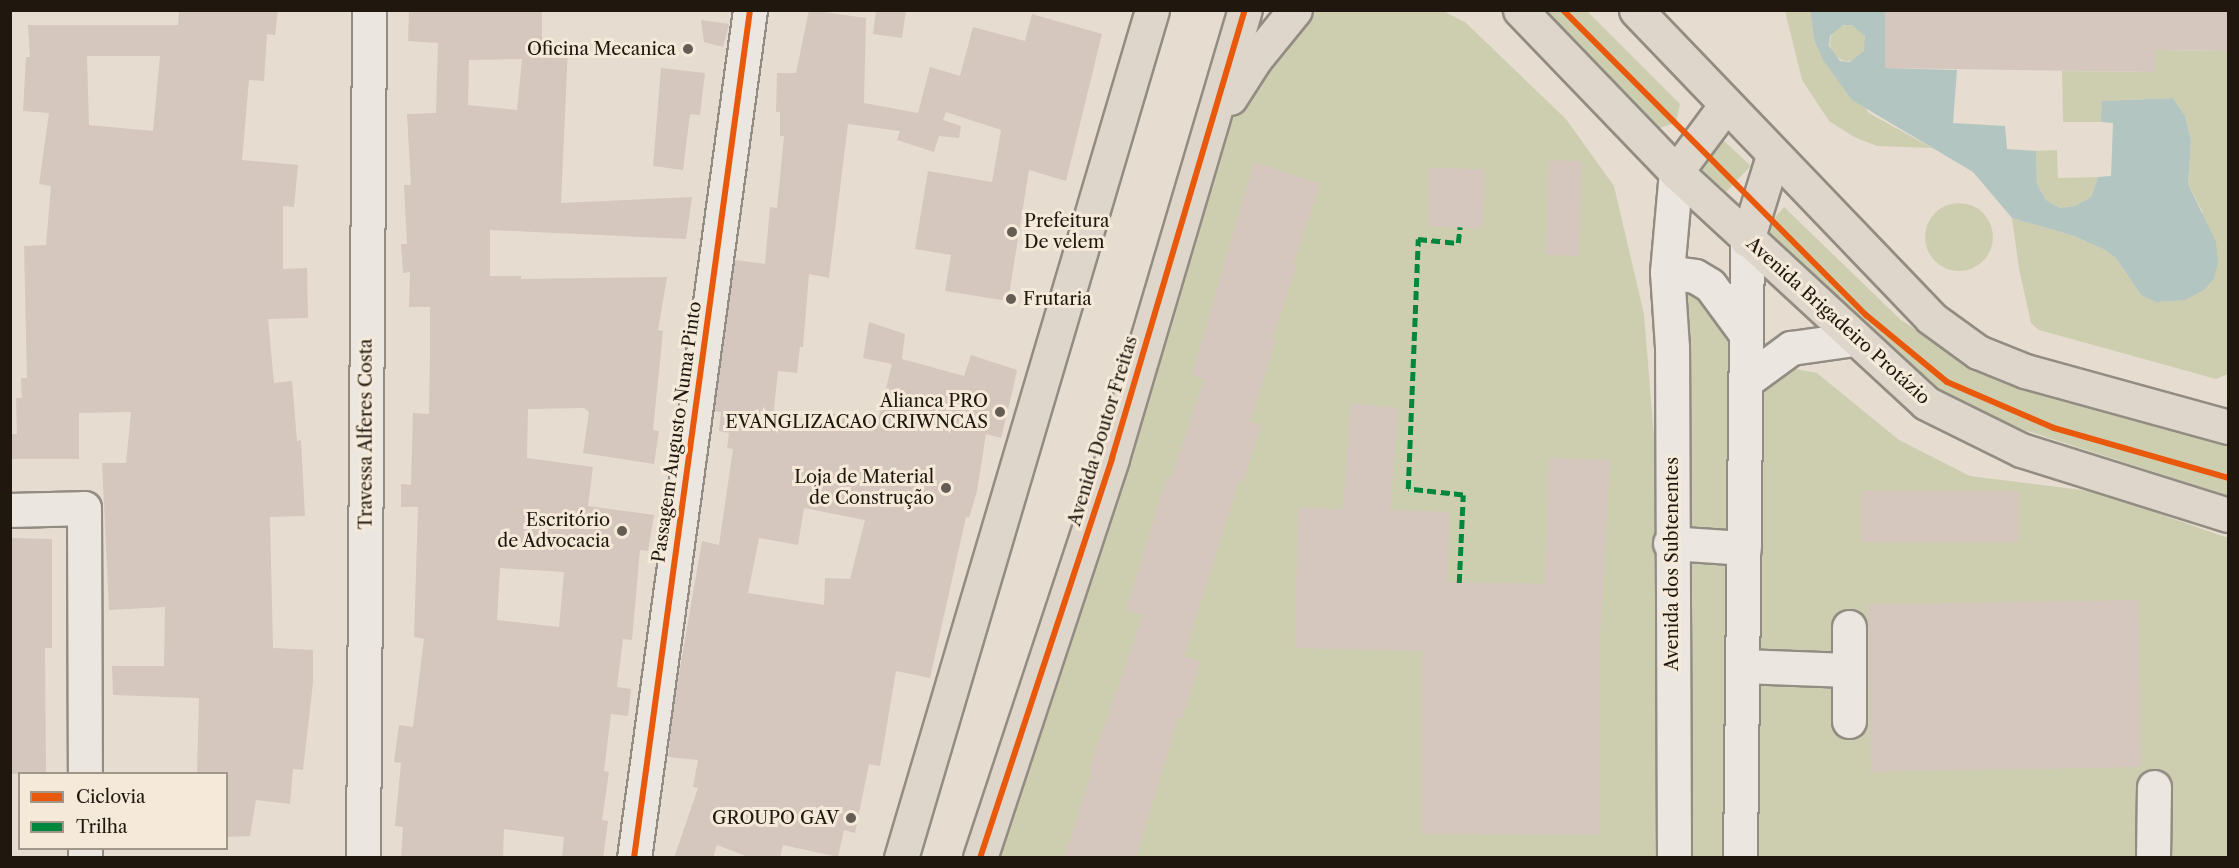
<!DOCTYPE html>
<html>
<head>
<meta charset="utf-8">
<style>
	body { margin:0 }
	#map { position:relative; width:2239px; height:868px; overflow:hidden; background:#e6ddd0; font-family:"Libre Caslon Text",serif }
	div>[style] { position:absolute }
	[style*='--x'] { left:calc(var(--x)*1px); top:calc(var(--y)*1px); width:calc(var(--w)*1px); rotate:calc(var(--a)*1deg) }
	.green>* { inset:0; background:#cdceb0; transform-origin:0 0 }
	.round { border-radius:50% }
	.water>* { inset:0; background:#b2c5c1 }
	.building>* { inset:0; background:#d5c6be; transform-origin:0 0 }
	.roads { filter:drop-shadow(2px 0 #928c83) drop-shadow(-2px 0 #928c83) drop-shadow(0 2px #928c83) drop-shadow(0 -2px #928c83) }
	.minor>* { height:33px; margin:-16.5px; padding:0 16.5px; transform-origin:16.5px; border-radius:16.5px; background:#ebe6e0 }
	.major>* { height:33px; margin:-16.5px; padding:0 16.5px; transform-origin:16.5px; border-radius:16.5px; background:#ded6cb }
	.quiet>* { height:4.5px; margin-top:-2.25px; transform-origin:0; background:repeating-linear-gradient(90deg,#00873e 0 9px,transparent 0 13.5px) }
	.cycleway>* { height:6px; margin:-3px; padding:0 3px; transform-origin:3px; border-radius:3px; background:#e8590c }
	.dots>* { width:16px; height:16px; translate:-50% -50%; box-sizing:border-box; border:3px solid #f5eada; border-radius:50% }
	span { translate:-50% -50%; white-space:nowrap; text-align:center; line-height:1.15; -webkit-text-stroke:6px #f5eada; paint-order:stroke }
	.poi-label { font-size:18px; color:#20180f }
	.right { translate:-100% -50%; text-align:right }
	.left { translate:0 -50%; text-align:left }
	.street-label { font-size:18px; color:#20180f }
	.frame { position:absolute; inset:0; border:12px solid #20180f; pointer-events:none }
	.legend { position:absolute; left:18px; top:772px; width:210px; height:78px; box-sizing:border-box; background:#f5eada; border:2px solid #a09689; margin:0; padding:8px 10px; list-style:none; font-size:18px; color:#20180f }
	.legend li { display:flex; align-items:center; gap:12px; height:30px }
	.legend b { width:30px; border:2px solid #a09689 }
</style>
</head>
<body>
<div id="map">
	<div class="green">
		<i style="clip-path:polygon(1311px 10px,1443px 11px,1465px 22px,1566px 119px,1614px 186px,1644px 314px,1656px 462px,1663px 857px,1000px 858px,1220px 138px,1306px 12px)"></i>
		<i style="clip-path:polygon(1543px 11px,1587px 11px,1680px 104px,1676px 123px,1659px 128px)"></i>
		<i style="clip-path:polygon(1785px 11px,1810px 11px,1814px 39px,1869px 113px,1932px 148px,1877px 146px,1854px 137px,1829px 121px,1802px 80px)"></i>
		<i class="round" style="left:1830px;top:25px;width:36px;height:36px"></i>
		<i style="clip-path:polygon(2155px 50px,2228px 51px,2228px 374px,2216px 379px,2039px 330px,2031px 323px,2019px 269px,2012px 218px,2074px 236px,2105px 250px,2116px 258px,2141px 295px,2203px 213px,2188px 184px,2191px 140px,2185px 116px,2173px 98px,2103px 101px,2101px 122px,2063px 122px,2062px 71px,2154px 72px)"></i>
		<i style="left:1720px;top:137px;width:42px;height:36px;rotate:43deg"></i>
		<i style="clip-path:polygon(2057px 150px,2058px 178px,2098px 177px,2091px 197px,2075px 206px,2060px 208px,2046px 200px,2037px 184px,2036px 151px)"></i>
		<i class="round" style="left:1925px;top:203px;width:68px;height:68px"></i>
		<i style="clip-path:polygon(1784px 207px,1901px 320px,1973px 367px,2044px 394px,2228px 446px,2228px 496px,2015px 427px,1946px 399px,1901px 365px,1764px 230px)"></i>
		<i style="clip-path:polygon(1692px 287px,1730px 332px,1729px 539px,1676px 536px,1679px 295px)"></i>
		<i style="clip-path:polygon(1790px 368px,1817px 373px,1899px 440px,1970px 476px,2098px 492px,2228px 538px,2228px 857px,1751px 858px,1754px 395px)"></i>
		<i style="clip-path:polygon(1679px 554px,1730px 554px,1725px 857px,1682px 857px)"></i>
	</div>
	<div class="water">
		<i style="clip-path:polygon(evenodd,1810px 11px,1885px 11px,1885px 68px,1957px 70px,1953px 123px,2005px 126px,2007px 149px,2036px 151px,2037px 184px,2046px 200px,2060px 208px,2075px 206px,2091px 197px,2098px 177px,2111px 176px,2113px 123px,2101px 122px,2102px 101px,2173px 98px,2185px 116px,2191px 140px,2188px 184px,2216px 242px,2218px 263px,2214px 278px,2204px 290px,2185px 300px,2156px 302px,2141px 295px,2116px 258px,2105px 250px,2074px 236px,2012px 218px,1973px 172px,1852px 100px,1823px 60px,1814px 39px,1810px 11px,1843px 25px,1852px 25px,1865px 36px,1864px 51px,1850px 62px,1840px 61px,1829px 46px,1830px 36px,1843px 25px)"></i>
	</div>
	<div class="building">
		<i style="clip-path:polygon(evenodd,179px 10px,278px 10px,275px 35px,267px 34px,264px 81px,249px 80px,242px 160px,298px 165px,294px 207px,283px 206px,283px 269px,307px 268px,308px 318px,268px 319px,274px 383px,292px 381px,297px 441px,301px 440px,305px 516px,270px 517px,273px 648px,313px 650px,313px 683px,303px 770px,293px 769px,290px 804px,256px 800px,250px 836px,226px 837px,226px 774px,197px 774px,199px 698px,113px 695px,112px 666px,164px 666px,165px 607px,109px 610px,102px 463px,126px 463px,131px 412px,79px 413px,79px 459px,10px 459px,10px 434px,17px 434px,16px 398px,22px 398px,21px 378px,27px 378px,24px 246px,46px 245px,51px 186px,39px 184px,49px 113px,23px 111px,26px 57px,30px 57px,28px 25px,178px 25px,179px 10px,87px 56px,160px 56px,153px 131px,89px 125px,87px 56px)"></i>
		<i style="clip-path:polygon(evenodd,409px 10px,542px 10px,542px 47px,568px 47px,561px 203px,692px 197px,686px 239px,490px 230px,490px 276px,521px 276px,521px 279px,667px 277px,658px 330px,663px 331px,653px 430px,659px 431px,654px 464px,583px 453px,589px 412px,584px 408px,528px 409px,527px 458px,593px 467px,588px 506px,654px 515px,648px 551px,640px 550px,632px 640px,623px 639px,617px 687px,631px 689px,628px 716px,611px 714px,604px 771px,609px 772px,602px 820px,608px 821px,603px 858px,562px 858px,564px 837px,504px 829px,503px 858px,401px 858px,403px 827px,395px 826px,401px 763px,394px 762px,399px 725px,413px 727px,424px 639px,414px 637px,418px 507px,401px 507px,401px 484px,411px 485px,413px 413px,429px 414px,430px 352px,430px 307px,409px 307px,410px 272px,403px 273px,401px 244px,407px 244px,404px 185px,411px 185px,407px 114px,436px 113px,438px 43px,408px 41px,409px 10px,522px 59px,517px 110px,468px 105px,469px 60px,522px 59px,409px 10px,500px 568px,564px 572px,559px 627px,497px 620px,500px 568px)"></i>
		<i style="clip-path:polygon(evenodd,809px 10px,866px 18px,864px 103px,918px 113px,930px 67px,960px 76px,973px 27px,1025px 41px,1032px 14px,1102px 34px,1066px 181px,1029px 170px,1008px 301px,945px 291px,951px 255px,915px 249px,928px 171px,992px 182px,1001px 130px,946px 112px,943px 120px,961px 126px,959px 138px,939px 136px,934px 152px,897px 140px,900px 131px,848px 124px,829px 278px,809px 274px,803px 347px,800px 347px,797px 373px,778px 371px,773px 418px,827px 424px,829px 413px,878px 421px,892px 364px,863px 358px,869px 322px,905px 334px,902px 359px,964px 376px,971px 355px,1017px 370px,1013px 389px,1001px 438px,986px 434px,977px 491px,969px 518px,966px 517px,930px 678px,896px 671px,880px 766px,869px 764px,855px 833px,844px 830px,838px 857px,783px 845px,780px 858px,751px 858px,717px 845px,713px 858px,674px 858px,698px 788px,693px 787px,698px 760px,668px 757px,674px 703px,702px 541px,719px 545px,733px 449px,727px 448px,729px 433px,719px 431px,721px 412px,714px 411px,735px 260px,765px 264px,770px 207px,777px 208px,784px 136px,780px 136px,780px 112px,776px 112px,777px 73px,796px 73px,809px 10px,804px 508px,865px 520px,850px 579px,825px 578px,824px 605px,748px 593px,759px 538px,798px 545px,804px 508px)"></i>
		<i style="clip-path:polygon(876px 10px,906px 10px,902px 38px,873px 34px)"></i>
		<i style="clip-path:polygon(1885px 10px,2229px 10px,2229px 51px,2155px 50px,2155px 72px,1885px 68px)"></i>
		<i style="clip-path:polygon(701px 20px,729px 24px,723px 47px,704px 42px)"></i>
		<i style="clip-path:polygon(661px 68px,705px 73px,700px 115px,690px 114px,683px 170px,653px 166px)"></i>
		<i style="left:1549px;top:160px;width:33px;height:95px;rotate:2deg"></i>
		<i style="clip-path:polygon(1254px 162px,1320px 184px,1293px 264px,1297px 265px,1272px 339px,1276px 340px,1250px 421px,1261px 425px,1243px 482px,1239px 480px,1184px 656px,1200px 662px,1182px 719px,1178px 718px,1136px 858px,1064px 858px,1092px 770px,1089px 769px,1143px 615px,1126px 610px,1167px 477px,1171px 478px,1204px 379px,1192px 375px)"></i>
		<i style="left:1429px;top:168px;width:55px;height:59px;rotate:1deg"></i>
		<i style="clip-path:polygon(1351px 403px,1398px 408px,1390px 510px,1449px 512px,1448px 582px,1545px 584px,1549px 458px,1610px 460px,1599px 655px,1599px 835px,1422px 834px,1422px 651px,1295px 648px,1298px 508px,1343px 509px)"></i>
		<i style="left:1862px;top:491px;width:156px;height:51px"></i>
		<i style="clip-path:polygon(10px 538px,52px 539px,52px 648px,45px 648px,46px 774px,10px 774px)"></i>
		<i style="left:2138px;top:600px;width:167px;height:270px;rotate:89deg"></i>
	</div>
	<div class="roads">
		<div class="minor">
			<i style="--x:1667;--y:272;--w:28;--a:8"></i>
			<i style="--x:1695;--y:276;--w:17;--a:31"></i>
			<i style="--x:1710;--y:285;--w:61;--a:53.7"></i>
			<i style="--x:1746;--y:381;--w:56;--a:-36.3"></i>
			<i style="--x:1791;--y:348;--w:64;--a:-8.1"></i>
			<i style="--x:10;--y:510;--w:74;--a:-1.5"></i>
			<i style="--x:84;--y:508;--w:266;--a:89.8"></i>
			<i style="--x:1670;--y:543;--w:74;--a:3.9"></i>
			<i style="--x:1742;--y:666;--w:106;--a:2.2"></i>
			<i style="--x:1849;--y:721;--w:94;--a:-90"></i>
			<i style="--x:85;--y:848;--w:10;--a:90"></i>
			<i style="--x:363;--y:858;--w:848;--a:-89.59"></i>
			<i style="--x:634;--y:858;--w:856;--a:-82.21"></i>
			<i style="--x:1674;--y:858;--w:511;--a:-90.22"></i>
			<i style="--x:1672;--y:347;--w:75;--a:-93.8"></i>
			<i style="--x:1667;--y:272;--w:100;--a:-84.9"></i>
			<i style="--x:1740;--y:858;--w:618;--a:-89.35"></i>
			<i style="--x:2153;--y:858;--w:71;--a:-89.2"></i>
		</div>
		<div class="major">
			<i style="--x:1520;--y:10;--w:225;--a:46.1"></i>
			<i style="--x:1676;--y:172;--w:340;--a:42.7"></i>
			<i style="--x:1926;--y:403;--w:106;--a:26.3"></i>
			<i style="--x:2021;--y:450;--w:217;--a:17.4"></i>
			<i style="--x:1636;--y:10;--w:426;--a:46.2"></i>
			<i style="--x:1931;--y:318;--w:58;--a:35.9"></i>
			<i style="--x:1978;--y:352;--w:51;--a:22"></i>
			<i style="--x:2025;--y:371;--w:211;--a:15.4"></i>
			<i style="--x:1230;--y:98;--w:46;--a:-57.3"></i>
			<i style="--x:1255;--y:59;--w:63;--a:-50.8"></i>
			<i style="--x:1676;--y:172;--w:82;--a:-53.4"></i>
			<i style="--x:1747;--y:240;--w:88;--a:-72.8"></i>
			<i style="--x:901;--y:858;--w:884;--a:-73.51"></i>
			<i style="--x:980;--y:858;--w:421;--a:-71.7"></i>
			<i style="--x:1112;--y:458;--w:467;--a:-73.5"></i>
		</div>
	</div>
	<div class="quiet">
		<i style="--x:1459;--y:583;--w:88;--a:-87.4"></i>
		<i style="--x:1463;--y:495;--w:55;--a:-173.8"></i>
		<i style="--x:1408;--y:489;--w:250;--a:-87.7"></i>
		<i style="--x:1418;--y:239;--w:40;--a:5.7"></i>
		<i style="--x:1458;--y:243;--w:16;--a:-83"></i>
	</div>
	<div class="cycleway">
		<i style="--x:1563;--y:10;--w:430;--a:45.2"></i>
		<i style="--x:1866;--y:315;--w:105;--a:39.6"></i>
		<i style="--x:1947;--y:382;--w:116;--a:23.3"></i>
		<i style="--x:2054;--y:428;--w:181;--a:16"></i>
		<i style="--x:634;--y:858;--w:856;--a:-82.21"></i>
		<i style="--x:980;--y:858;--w:421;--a:-71.7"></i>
		<i style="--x:1112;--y:458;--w:467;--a:-73.5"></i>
	</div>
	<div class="dots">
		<i style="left:688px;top:49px;background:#655d53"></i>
		<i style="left:1012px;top:232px;background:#655d53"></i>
		<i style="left:1011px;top:299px;background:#655d53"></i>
		<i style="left:1000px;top:412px;background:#655d53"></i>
		<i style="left:946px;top:488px;background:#655d53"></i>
		<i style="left:622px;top:531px;background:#655d53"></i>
		<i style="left:851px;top:818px;background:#655d53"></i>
	</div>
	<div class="poi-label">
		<span class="right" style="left:676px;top:49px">Oficina Mecanica</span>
		<span class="left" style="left:1024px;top:232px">Prefeitura<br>De velem</span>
		<span class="left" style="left:1023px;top:299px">Frutaria</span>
		<span class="right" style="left:988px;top:412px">Alianca PRO<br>EVANGLIZACAO CRIWNCAS</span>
		<span class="right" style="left:934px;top:488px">Loja de Material<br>de Construção</span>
		<span class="right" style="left:610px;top:531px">Escritório<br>de Advocacia</span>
		<span class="right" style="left:839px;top:818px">GROUPO GAV</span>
	</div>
	<div class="street-label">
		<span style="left:1838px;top:321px;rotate:42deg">Avenida Brigadeiro Protázio</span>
		<span style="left:1103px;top:431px;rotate:-73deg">Avenida Doutor Freitas</span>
		<span style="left:677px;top:432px;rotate:-82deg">Passagem Augusto Numa Pinto</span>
		<span style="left:366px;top:434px;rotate:-90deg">Travessa Alferes Costa</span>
		<span style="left:1672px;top:564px;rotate:-90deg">Avenida dos Subtenentes</span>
	</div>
	<div class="frame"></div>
	<ul class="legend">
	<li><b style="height:8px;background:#e8590c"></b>Ciclovia</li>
	<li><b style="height:8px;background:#00873e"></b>Trilha</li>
	</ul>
</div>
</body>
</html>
